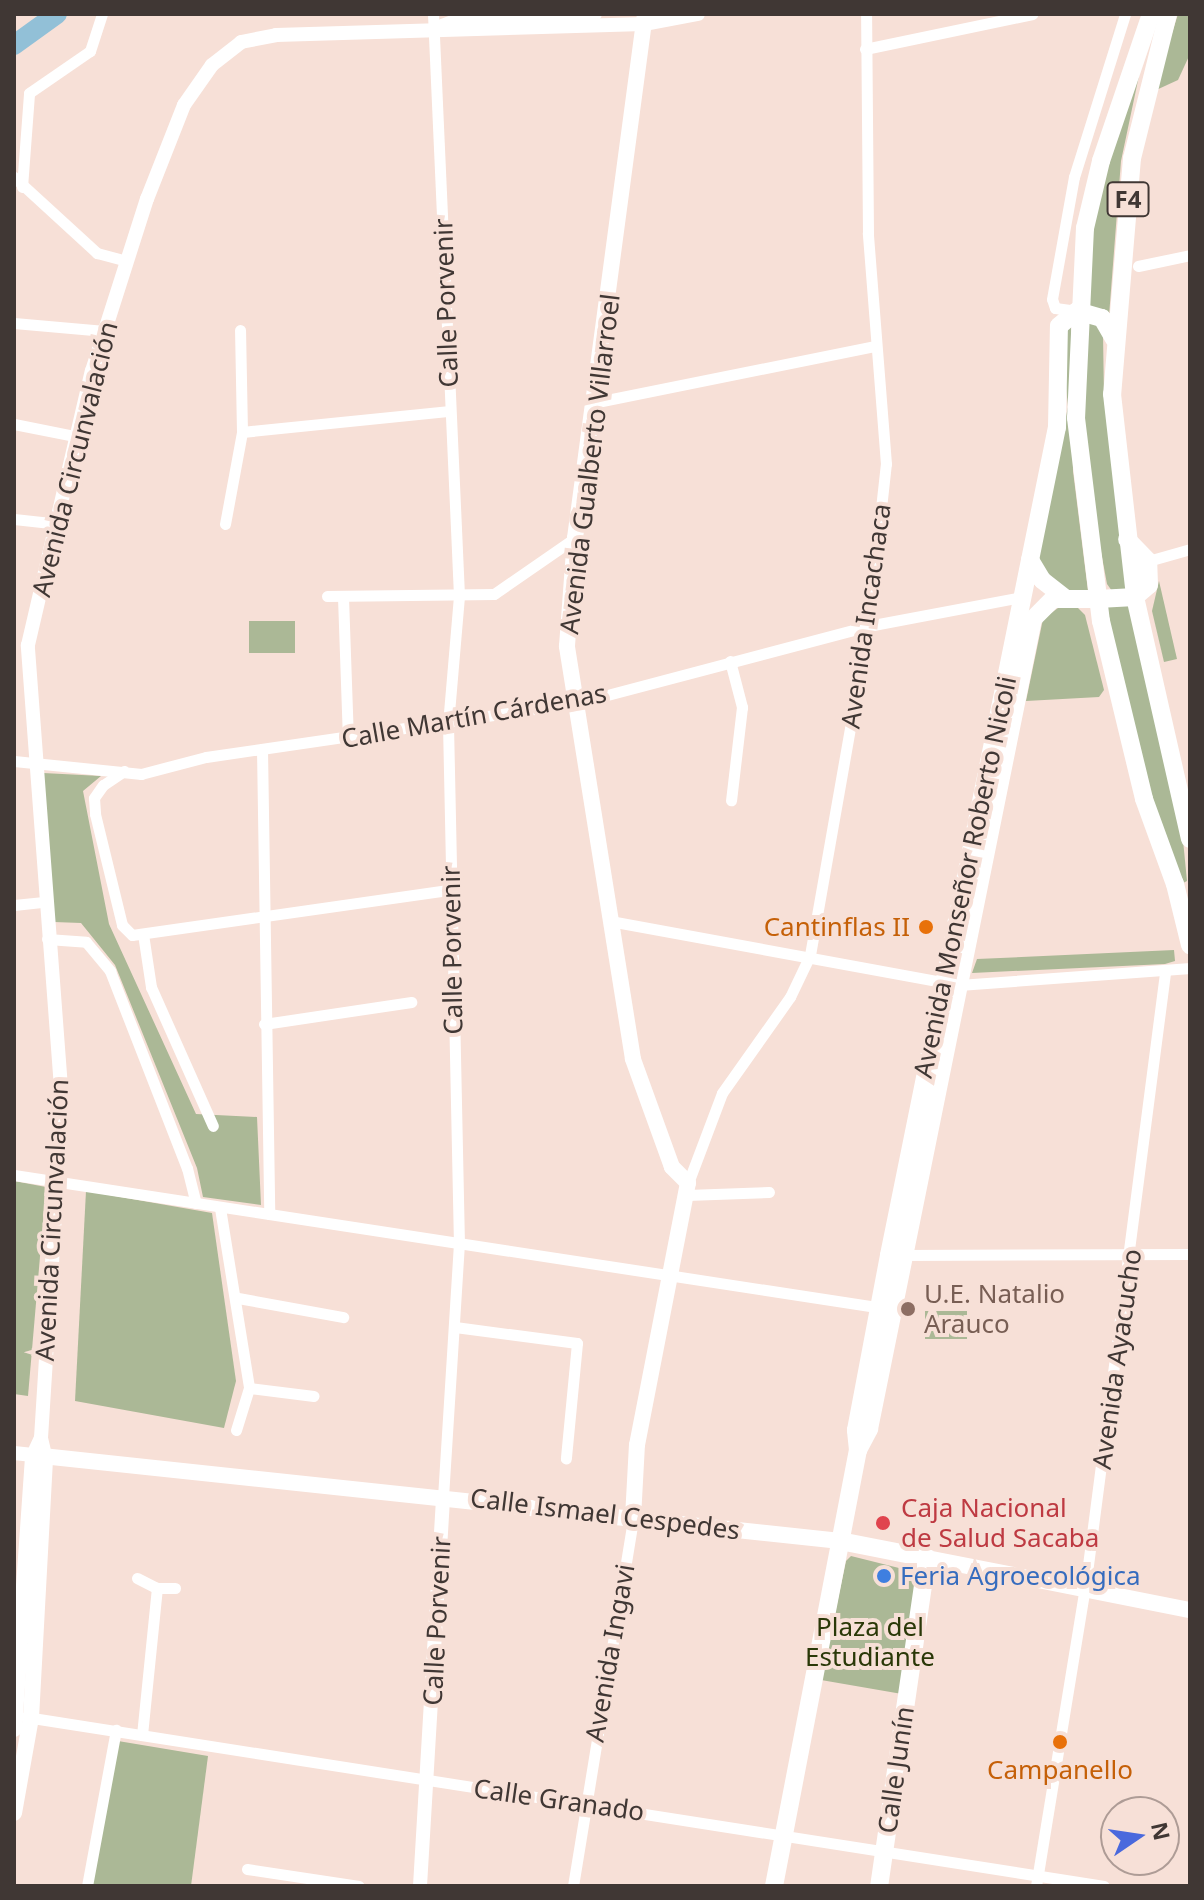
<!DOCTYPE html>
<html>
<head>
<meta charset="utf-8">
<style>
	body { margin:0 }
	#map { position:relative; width:1204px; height:1900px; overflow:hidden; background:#f7e0d7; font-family:"Noto Sans",sans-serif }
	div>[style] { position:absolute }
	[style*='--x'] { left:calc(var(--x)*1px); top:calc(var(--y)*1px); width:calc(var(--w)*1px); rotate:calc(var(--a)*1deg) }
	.green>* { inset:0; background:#abb896; transform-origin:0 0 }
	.river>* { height:20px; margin:-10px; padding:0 10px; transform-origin:10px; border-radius:10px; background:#92c0d7 }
	.minor>* { height:11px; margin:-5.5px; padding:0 5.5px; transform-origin:5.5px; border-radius:5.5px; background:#fff }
	.tertiary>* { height:14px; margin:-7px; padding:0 7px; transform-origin:7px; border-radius:7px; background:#fff }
	.secondary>* { height:16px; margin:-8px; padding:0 8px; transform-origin:8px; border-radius:8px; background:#fff }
	.primary>* { height:18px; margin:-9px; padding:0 9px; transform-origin:9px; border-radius:9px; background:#fff }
	.trunk>* { height:18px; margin:-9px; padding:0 9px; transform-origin:9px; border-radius:9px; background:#fff }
	.dots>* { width:22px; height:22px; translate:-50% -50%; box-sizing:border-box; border:4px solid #f7e0d7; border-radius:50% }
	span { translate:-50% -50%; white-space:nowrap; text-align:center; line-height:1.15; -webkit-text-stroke:8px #f7e0d7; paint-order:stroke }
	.shield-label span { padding:2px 6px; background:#f7e0d7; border:2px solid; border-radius:6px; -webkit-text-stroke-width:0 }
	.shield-label { font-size:24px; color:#403734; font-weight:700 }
	.street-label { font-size:26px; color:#403734 }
	.food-label { font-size:26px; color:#c56008 }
	.right { translate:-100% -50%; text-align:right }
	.education-label { font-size:26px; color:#785e54 }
	.left { translate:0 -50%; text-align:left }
	.health-label { font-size:26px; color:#be3a42 }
	.shop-label { font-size:26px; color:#366cbe }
	.park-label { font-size:26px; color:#2a3808 }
	.frame { position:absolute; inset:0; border:16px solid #403734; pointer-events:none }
	.north { position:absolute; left:1100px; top:1796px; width:80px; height:80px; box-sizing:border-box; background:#f7e0d7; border:2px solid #ae9c96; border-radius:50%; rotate:77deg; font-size:22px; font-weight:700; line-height:32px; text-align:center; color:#403734 }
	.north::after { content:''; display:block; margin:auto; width:28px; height:36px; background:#4a69dd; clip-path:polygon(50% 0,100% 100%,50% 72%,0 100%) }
</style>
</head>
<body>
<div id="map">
	<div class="green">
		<i style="clip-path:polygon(1178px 14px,1190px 14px,1190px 54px,1178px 80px,1154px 91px)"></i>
		<i style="clip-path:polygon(1144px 52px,1121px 161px,1109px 316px,1084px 304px,1089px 253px,1101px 184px)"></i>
		<i style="clip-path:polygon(1083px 318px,1093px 319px,1103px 333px,1104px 398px,1128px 593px,1112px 591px,1107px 584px,1093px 509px,1084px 437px)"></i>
		<i style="clip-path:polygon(1071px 321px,1073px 471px,1088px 591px,1064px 590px,1041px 568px,1037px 548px,1068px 407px,1061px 337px)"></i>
		<i style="clip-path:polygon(1159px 581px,1177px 659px,1164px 662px,1152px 611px)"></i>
		<i style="clip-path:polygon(1130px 605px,1181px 820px,1187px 881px,1183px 883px,1150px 794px,1104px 606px)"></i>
		<i style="clip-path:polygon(1058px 608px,1078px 608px,1085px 615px,1104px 690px,1099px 697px,1026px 701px,1043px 619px)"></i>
		<i style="left:295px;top:621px;width:32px;height:46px;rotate:90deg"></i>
		<i style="clip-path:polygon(43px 773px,101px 776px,83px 791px,109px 924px,196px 1114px,257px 1117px,261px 1205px,203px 1197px,197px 1168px,115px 965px,81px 923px,54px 922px)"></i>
		<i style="clip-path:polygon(1174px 950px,1175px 961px,1165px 964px,972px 973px,977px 959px)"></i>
		<i style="clip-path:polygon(14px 1181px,46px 1187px,28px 1396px,14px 1394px)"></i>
		<i style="clip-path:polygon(86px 1191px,212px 1213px,236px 1381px,224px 1428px,75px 1401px)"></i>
		<i style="left:925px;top:1311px;width:42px;height:28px"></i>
		<i style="clip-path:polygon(851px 1556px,919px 1573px,902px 1694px,821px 1680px,846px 1561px)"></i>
		<i style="clip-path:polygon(118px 1741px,208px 1756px,191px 1886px,91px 1886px)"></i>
	</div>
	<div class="river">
		<i style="--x:14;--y:45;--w:53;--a:-35.8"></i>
	</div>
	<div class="minor">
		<i style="--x:433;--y:14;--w:583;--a:87.44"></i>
		<i style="--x:459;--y:596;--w:128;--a:94.9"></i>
		<i style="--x:448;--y:724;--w:519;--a:88.79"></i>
		<i style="--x:459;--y:1243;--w:254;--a:93.6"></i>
		<i style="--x:865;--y:49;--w:171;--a:-11.8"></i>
		<i style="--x:14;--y:177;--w:113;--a:42.5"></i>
		<i style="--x:97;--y:253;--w:30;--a:15"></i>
		<i style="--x:22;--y:187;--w:94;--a:-85.7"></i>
		<i style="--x:29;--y:93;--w:74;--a:-34.5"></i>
		<i style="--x:90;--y:51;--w:39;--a:-72"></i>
		<i style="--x:1138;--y:266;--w:53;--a:-11.9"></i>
		<i style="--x:1077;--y:311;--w:22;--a:-172"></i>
		<i style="--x:1055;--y:308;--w:9;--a:-108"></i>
		<i style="--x:1052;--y:299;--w:124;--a:-79.8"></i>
		<i style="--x:1074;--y:177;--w:171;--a:-72.6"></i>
		<i style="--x:14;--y:323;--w:91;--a:5"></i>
		<i style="--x:597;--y:402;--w:284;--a:-11.4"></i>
		<i style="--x:14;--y:424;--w:66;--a:11.3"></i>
		<i style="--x:242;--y:432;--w:209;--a:-5.8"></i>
		<i style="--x:14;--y:519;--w:46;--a:6.2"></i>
		<i style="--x:225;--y:524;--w:94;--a:-79.5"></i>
		<i style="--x:242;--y:432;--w:102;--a:-91.1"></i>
		<i style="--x:1148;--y:561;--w:44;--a:-15.9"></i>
		<i style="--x:327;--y:596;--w:167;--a:-0.7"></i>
		<i style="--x:494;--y:594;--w:98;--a:-34.7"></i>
		<i style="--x:343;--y:597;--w:142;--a:88"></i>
		<i style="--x:730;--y:661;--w:48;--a:75.4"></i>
		<i style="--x:742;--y:707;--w:94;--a:96.7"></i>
		<i style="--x:262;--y:749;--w:465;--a:89.1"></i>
		<i style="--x:14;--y:761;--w:128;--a:5.8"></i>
		<i style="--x:141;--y:774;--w:67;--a:-14.7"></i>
		<i style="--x:206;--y:757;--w:375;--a:-8.3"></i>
		<i style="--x:577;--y:703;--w:301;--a:-14.8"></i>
		<i style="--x:868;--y:626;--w:157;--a:-10.7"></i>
		<i style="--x:124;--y:771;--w:25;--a:146"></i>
		<i style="--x:103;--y:785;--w:16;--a:125"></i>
		<i style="--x:94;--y:798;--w:16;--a:86"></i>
		<i style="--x:95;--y:814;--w:114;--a:76.3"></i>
		<i style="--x:122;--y:925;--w:14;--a:45"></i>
		<i style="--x:132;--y:935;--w:321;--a:-8.1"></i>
		<i style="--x:14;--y:905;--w:30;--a:-6"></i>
		<i style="--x:610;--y:921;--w:355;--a:10.4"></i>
		<i style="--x:959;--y:985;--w:232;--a:-4.2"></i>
		<i style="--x:143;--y:934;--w:54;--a:81.4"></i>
		<i style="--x:151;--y:987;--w:152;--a:66"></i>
		<i style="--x:47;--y:939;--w:39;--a:4"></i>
		<i style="--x:86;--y:942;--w:38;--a:50"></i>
		<i style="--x:110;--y:971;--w:212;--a:68.7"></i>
		<i style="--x:187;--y:1168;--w:36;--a:76"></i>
		<i style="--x:264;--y:1024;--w:149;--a:-8.5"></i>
		<i style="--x:14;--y:1175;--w:879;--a:8.7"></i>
		<i style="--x:688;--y:1183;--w:96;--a:-69.3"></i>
		<i style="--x:722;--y:1093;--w:118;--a:-54.7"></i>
		<i style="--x:790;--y:997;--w:47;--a:-64.5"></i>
		<i style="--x:810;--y:955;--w:334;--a:-80"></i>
		<i style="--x:868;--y:626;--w:163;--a:-83.7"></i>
		<i style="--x:886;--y:464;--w:232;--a:-94.5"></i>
		<i style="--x:868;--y:233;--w:219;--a:-90.5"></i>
		<i style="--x:687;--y:1195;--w:82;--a:-2.1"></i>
		<i style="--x:220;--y:1208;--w:182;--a:80.8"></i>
		<i style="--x:249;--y:1388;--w:44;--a:107.2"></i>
		<i style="--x:899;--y:1255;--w:291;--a:-0.2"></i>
		<i style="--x:238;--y:1298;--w:107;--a:10.3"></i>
		<i style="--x:455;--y:1327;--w:123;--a:7.5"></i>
		<i style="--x:577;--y:1343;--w:116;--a:95.5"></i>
		<i style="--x:249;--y:1388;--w:65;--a:7"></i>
		<i style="--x:137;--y:1578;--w:22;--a:27"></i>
		<i style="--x:157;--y:1588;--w:18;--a:0"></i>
		<i style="--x:26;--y:1717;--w:1091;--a:8.91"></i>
		<i style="--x:142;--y:1735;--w:148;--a:-84.2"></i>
		<i style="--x:247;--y:1869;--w:113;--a:8.6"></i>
		<i style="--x:87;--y:1886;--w:159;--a:-79.5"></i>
		<i style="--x:573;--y:1886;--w:373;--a:-80.7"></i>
		<i style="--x:1036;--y:1886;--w:302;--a:-80.7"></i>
		<i style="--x:1085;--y:1588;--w:620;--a:-82.59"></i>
	</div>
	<div class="tertiary">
		<i style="--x:434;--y:29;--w:26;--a:-21"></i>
		<i style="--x:458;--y:20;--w:137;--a:-2.5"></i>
		<i style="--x:41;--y:1438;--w:338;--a:-86.4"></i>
		<i style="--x:62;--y:1101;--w:457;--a:-94.3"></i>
		<i style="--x:28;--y:645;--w:281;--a:-76.9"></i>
		<i style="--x:92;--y:371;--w:181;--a:-72.3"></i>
		<i style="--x:147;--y:199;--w:101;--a:-68.5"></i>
		<i style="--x:184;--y:105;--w:49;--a:-55"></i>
		<i style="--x:212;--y:65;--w:37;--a:-38"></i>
		<i style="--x:241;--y:42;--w:36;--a:-11"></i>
		<i style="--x:276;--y:35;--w:368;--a:-1.7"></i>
		<i style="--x:644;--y:24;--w:55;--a:-10.5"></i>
		<i style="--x:14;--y:1453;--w:19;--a:6"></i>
		<i style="--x:33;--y:1455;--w:19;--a:-65"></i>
		<i style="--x:41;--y:1438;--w:18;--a:77"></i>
		<i style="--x:420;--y:1886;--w:391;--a:-86.6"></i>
	</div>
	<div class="secondary">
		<i style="--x:633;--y:1518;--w:73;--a:-86.9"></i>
		<i style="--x:637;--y:1445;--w:267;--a:-79"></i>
		<i style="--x:688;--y:1183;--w:23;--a:-135"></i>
		<i style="--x:672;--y:1167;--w:115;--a:-109.9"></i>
		<i style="--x:633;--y:1059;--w:418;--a:-99.1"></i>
		<i style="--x:567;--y:646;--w:108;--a:-85.8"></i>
		<i style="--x:575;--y:538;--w:529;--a:-82.39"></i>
		<i style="--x:927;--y:1558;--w:268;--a:11.2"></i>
		<i style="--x:14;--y:1729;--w:275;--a:-86"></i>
		<i style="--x:33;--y:1455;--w:812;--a:6.08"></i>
		<i style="--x:14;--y:1813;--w:97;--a:-79.9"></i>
		<i style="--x:31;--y:1718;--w:262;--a:-86.9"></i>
	</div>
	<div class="primary">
		<i style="--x:1030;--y:560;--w:23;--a:59"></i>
		<i style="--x:1042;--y:580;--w:28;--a:38"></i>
		<i style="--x:858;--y:1450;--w:20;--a:-96"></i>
		<i style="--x:856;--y:1430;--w:178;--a:-79.3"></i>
		<i style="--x:889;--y:1255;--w:845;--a:-78.53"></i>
		<i style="--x:1057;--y:427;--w:101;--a:-88.9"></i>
		<i style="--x:1059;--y:326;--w:23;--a:-40"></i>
		<i style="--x:840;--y:1541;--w:89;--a:11.1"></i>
		<i style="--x:927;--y:1558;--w:331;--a:98.3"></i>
		<i style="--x:774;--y:1886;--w:444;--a:-79.1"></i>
		<i style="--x:858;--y:1450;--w:24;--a:-62"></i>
		<i style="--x:869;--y:1429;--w:826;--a:-78.55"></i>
		<i style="--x:1033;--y:619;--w:28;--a:-45"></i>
		<i style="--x:1053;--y:599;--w:45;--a:0"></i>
	</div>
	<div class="trunk">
		<i style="--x:1151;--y:14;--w:155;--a:108.8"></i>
		<i style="--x:1101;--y:161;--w:69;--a:103.4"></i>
		<i style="--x:1085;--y:228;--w:190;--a:92.7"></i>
		<i style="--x:1076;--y:418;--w:205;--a:83"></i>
		<i style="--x:1101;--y:621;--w:183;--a:76.4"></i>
		<i style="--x:1144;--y:799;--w:90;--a:70"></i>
		<i style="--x:1175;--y:884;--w:63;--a:76.2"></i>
		<i style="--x:1168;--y:14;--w:148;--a:104"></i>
		<i style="--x:1132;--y:158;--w:237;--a:94.8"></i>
		<i style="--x:1112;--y:394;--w:204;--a:83.5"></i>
		<i style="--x:1135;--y:597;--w:248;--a:77.2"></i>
		<i style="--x:1077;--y:311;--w:26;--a:16"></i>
		<i style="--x:1102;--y:318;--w:24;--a:60"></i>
		<i style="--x:1098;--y:599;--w:37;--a:-3"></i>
		<i style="--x:1135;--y:597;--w:18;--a:-41"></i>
		<i style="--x:1149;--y:585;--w:24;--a:-92"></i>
		<i style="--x:1148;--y:561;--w:30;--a:-134"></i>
	</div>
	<div class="dots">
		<i style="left:926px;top:927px;background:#e8710a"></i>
		<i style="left:908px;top:1309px;background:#8d6e63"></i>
		<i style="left:883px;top:1523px;background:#e0444e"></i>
		<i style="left:884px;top:1576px;background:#3f7fe0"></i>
		<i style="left:1060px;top:1742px;background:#e8710a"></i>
	</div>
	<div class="shield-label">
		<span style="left:1128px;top:199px">F4</span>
	</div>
	<div class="street-label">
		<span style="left:446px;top:303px;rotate:-92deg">Calle Porvenir</span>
		<span style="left:75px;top:459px;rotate:-76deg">Avenida Circunvalación</span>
		<span style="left:590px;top:464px;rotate:-83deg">Avenida Gualberto Villarroel</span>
		<span style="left:866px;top:616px;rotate:-82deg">Avenida Incachaca</span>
		<span style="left:474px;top:716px;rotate:-10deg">Calle Martín Cárdenas</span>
		<span style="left:965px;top:877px;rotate:-78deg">Avenida Monseñor Roberto Nicoli</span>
		<span style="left:452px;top:950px;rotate:-91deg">Calle Porvenir</span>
		<span style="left:52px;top:1220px;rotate:-87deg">Avenida Circunvalación</span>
		<span style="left:1117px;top:1359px;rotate:-82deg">Avenida Ayacucho</span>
		<span style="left:605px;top:1514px;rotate:7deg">Calle Ismael Cespedes</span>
		<span style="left:437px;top:1621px;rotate:-87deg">Calle Porvenir</span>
		<span style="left:610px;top:1653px;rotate:-80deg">Avenida Ingavi</span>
		<span style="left:896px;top:1770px;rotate:-82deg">Calle Junín</span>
		<span style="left:559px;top:1800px;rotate:8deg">Calle Granado</span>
	</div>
	<div class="food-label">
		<span class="right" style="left:910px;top:927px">Cantinflas II</span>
		<span style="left:1060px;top:1770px">Campanello</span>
	</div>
	<div class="education-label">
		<span class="left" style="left:924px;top:1309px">U.E. Natalio<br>Arauco</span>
	</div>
	<div class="health-label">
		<span class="left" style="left:901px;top:1523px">Caja Nacional<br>de Salud Sacaba</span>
	</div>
	<div class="shop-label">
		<span class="left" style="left:900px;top:1576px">Feria Agroecológica</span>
	</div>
	<div class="park-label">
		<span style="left:870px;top:1642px">Plaza del<br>Estudiante</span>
	</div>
	<div class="frame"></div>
	<div class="north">N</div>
</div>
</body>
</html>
